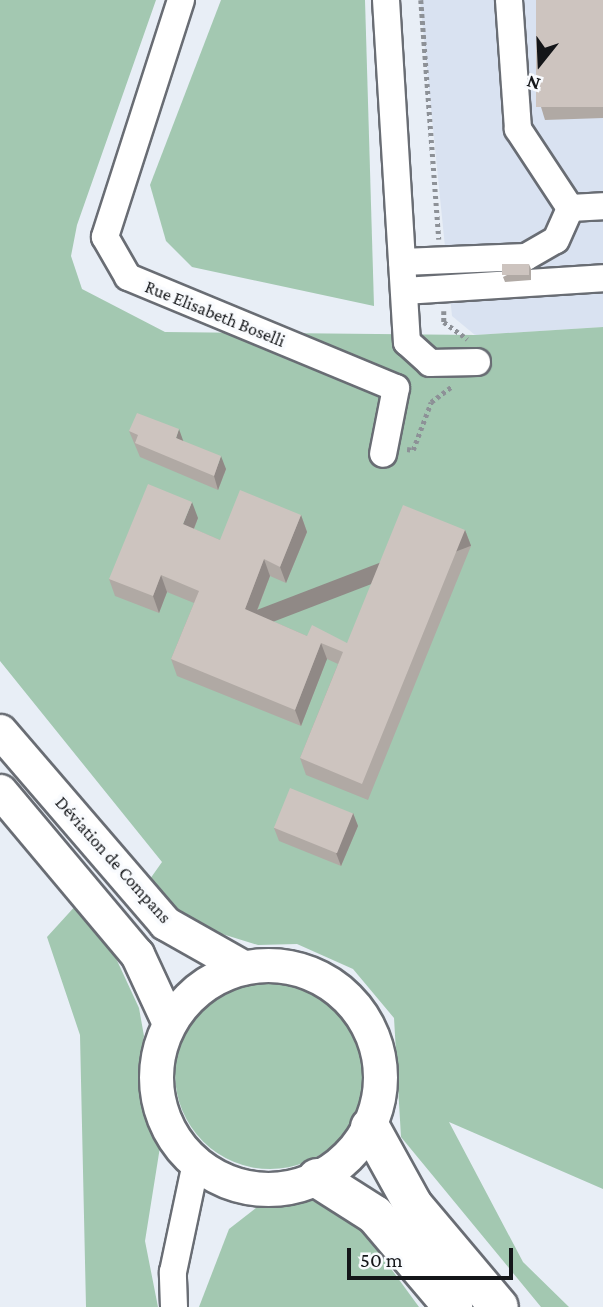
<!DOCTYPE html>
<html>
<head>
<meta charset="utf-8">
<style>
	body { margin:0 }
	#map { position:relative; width:603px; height:1307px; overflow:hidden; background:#e8eef6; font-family:"Crimson Pro",serif }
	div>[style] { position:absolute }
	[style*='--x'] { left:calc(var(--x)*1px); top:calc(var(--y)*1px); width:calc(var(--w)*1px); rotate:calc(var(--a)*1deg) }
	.built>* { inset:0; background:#d9e2f1 }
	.green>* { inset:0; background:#a3c8b1 }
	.round { border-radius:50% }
	.path>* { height:4.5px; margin-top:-2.25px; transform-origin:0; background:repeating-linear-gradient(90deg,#8d9197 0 3.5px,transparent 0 7px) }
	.roads { filter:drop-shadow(2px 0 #696d74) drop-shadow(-2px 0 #696d74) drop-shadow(0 2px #696d74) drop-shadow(0 -2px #696d74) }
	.minor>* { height:26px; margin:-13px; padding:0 13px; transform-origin:13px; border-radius:13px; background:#fff }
	.major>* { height:33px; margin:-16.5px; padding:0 16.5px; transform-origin:16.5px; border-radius:16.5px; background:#fff }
	.major>.ring { margin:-16.5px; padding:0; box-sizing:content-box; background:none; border:33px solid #fff; border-radius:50% }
	.highway>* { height:38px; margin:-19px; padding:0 19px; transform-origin:19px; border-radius:19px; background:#fff }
	.wall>* { inset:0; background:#b0a9a4 }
	.shaded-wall>* { inset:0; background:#908986; transform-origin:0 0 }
	.building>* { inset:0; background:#cdc4bf; transform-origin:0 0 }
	span { translate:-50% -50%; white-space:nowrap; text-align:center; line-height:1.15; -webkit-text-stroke:7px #f9fbfe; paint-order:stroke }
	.street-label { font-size:18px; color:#141619 }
	.north { position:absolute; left:505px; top:28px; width:70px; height:70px; -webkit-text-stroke:5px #f9fbfe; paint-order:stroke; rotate:198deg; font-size:19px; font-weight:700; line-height:28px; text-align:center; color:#141619 }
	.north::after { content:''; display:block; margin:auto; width:24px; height:32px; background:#141619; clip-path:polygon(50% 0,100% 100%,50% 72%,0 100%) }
	.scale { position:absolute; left:347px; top:1248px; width:166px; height:32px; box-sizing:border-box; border:4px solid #141619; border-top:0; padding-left:9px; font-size:21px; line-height:24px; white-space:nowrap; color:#141619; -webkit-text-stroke:5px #f9fbfe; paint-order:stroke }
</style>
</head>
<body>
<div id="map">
	<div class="built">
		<i style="clip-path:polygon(420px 0,603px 0,603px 327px,475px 335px,452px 316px)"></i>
	</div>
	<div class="green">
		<i style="clip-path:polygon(0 0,156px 0,77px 225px,71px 256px,82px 289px,165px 332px,475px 335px,603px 327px,603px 1189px,449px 1122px,523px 1262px,569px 1307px,541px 1307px,401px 1137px,394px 1018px,353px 969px,297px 944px,258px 945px,219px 933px,177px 910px,150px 879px,162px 862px,0 661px)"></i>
		<i style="clip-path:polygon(221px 0,365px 0,374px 306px,192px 267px,166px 241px,150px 185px)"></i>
		<i style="clip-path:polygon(78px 903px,102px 928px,139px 1008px,144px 1036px,138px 1068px,160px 1147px,145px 1241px,158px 1307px,86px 1307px,80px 1035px,47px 937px)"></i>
		<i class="round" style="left:175px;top:979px;width:190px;height:190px"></i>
		<i style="clip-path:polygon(303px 1197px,354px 1218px,419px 1307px,199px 1307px,229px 1229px,261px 1204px)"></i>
	</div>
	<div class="path">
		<i style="--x:421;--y:0;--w:240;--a:85.7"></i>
		<i style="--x:444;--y:311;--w:11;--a:90"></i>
		<i style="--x:444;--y:322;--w:29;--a:36"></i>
		<i style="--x:407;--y:449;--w:6;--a:9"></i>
		<i style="--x:413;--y:450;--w:51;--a:-69.4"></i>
		<i style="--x:431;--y:402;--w:25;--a:-37"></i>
	</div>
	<div class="roads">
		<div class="minor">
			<i style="--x:181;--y:0;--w:249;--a:107.8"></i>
			<i style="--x:105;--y:237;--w:46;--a:60.1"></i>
			<i style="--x:128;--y:277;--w:290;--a:22.5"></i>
			<i style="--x:396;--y:388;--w:67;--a:101.1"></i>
			<i style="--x:386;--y:0;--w:343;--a:86.5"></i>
			<i style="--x:407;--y:342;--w:31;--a:42"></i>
			<i style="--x:430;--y:363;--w:47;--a:-1.2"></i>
			<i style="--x:570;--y:208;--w:33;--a:-3"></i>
			<i style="--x:402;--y:262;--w:124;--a:-2.3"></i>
			<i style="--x:526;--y:257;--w:34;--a:-30"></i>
			<i style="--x:556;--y:240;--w:35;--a:-66"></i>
			<i style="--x:570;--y:208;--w:95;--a:-123.4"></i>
			<i style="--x:518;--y:129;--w:129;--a:-94"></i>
			<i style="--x:404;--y:291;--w:199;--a:-3.7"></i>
			<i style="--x:174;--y:1307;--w:35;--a:-92"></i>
			<i style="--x:173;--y:1272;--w:111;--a:-78.1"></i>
		</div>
		<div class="major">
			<i style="--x:0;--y:731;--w:253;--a:49.3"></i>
			<i style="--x:165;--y:923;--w:90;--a:29.4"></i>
			<i style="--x:0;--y:791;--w:213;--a:50"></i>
			<i style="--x:137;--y:954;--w:76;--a:65.1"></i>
			<i class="ring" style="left:156px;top:965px;width:191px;height:191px"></i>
		</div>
		<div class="highway">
			<i style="--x:370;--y:1127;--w:89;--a:61.1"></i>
			<i style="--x:413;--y:1205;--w:133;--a:49.9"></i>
			<i style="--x:317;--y:1178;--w:69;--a:32.5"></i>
			<i style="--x:375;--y:1215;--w:121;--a:49.7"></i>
		</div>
	</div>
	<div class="wall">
		<i style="clip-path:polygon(603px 0,603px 118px,545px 120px,541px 107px)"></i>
		<i style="clip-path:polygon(529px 264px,531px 269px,531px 280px,505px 282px,503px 277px)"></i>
		<i style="clip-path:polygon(129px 431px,183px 441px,226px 469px,218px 490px,140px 457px)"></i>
		<i style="clip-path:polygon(301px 515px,307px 532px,286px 583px,270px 576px,256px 614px,307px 636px,347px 643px,465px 530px,471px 546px,368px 800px,306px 775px,300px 758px,338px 664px,327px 659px,301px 726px,177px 676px,171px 659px,194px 603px,167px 592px,159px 613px,115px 596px,109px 579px,198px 518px,194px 529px,220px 540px)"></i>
		<i style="clip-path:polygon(353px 813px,358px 826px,341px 866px,279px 841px,274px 828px)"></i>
	</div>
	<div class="shaded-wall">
		<i style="clip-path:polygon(179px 429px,184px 443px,176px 438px)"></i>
		<i style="clip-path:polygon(221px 456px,226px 469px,218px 490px,214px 476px)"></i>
		<i style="clip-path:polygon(192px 502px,198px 518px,189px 541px,183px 524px)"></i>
		<i style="clip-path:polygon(301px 515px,307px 532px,286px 583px,280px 567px)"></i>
		<i style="left:465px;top:530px;width:17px;height:274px;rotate:69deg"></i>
		<i style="clip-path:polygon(264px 559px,270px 576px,251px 626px,245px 609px)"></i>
		<i style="clip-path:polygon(161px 575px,167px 592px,159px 613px,153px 596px)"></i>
		<i style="clip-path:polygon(321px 643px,327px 659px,301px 726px,295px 710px)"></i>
		<i style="clip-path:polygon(353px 813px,358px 826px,341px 866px,336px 853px)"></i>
	</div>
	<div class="building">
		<i style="left:536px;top:0;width:67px;height:107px"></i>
		<i style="left:529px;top:264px;width:11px;height:27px;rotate:90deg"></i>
		<i style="clip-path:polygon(137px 413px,179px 429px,176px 438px,221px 456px,214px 476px,135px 443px,138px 435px,129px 431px)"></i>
		<i style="clip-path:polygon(148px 484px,192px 502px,183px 524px,220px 540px,240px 490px,301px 515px,280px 567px,264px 559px,245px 609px,307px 636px,312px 625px,347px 643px,403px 505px,465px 530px,362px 784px,300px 758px,343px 652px,321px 643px,295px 710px,171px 659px,199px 591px,161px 575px,153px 596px,109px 579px)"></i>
		<i style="left:290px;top:788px;width:68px;height:43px;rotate:22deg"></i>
	</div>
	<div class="street-label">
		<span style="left:215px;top:314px;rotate:22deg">Rue Elisabeth Boselli</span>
		<span style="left:113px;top:860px;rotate:48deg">Déviation de Compans</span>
	</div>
	<div class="north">N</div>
	<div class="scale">50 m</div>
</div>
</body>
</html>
